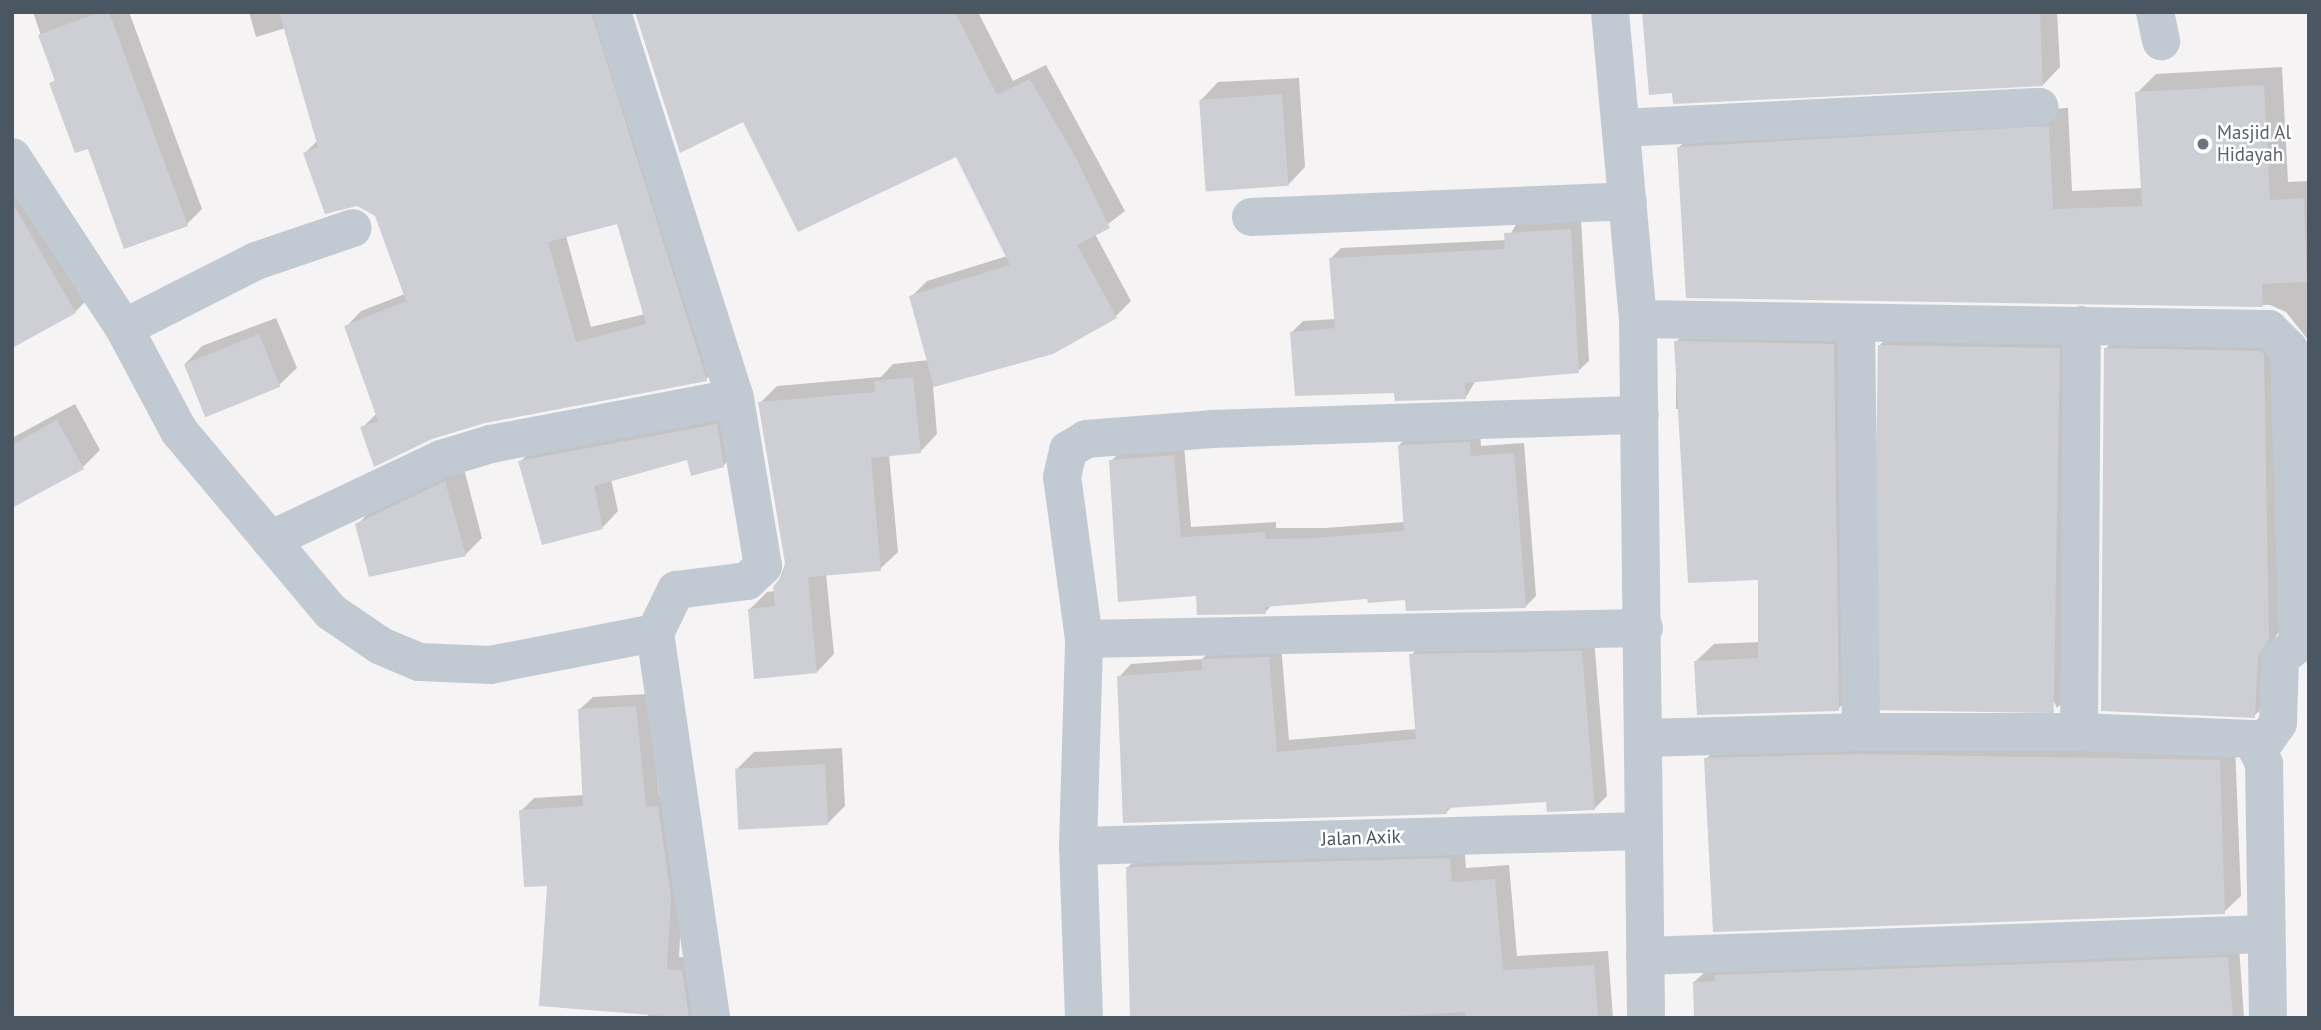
<!DOCTYPE html>
<html>
<head>
<meta charset="utf-8">
<style>
	body { margin:0 }
	#map { position:relative; width:2321px; height:1030px; overflow:hidden; background:#f5f3f3; font-family:"PT Sans",sans-serif }
	div>[style] { position:absolute }
	[style*='--x'] { left:calc(var(--x)*1px); top:calc(var(--y)*1px); width:calc(var(--w)*1px); rotate:calc(var(--a)*1deg) }
	.shadow>* { inset:0; background:#0003 }
	.building>* { inset:0; background:#cdcfd5; transform-origin:0 0 }
	.minor>* { height:38px; margin:-19px; padding:0 19px; transform-origin:19px; border-radius:19px; background:#c1cad2 }
	.dots>* { width:19px; height:19px; translate:-50% -50%; box-sizing:border-box; border:4px solid #fff; border-radius:50% }
	span { translate:-50% -50%; white-space:nowrap; text-align:center; line-height:1.15; -webkit-text-stroke:5px #fff; paint-order:stroke }
	.worship-label { font-size:19px; color:#5b616d }
	.left { translate:0 -50%; text-align:left }
	.street-label { font-size:19px; color:#4a5661 }
	.frame { position:absolute; inset:0; border:14px solid #4a5661; pointer-events:none }
</style>
</head>
<body>
<div id="map">
	<div class="shadow">
		<i style="clip-path:polygon(33px 12px,129px 12px,202px 209px,187px 224px,89px 146px,51px 84px,56px 79px)"></i>
		<i style="clip-path:polygon(evenodd,249px 12px,609px 12px,721px 364px,706px 379px,362px 428px,377px 413px,346px 327px,361px 311px,405px 294px,377px 215px,305px 153px,318px 140px,286px 28px,256px 37px,249px 12px,618px 222px,645px 314px,591px 327px,566px 236px,618px 222px)"></i>
		<i style="clip-path:polygon(637px 12px,978px 12px,1013px 81px,1046px 65px,1125px 211px,1095px 234px,1131px 301px,1116px 316px,1052px 352px,933px 386px,937px 434px,920px 452px,889px 455px,898px 552px,880px 569px,826px 574px,834px 654px,817px 672px,750px 609px,767px 592px,775px 591px,786px 562px,760px 403px,777px 386px,881px 377px,893px 364px,929px 360px,911px 297px,927px 281px,1007px 256px,957px 155px,744px 120px)"></i>
		<i style="clip-path:polygon(1644px 12px,2057px 12px,2060px 67px,2043px 85px,1674px 91px)"></i>
		<i style="clip-path:polygon(2282px 67px,2288px 182px,2309px 181px,2309px 341px,2286px 312px,2270px 305px,1688px 296px,1678px 148px,1698px 129px,2068px 108px,2072px 191px,2143px 188px,2137px 93px,2156px 74px)"></i>
		<i style="clip-path:polygon(1299px 78px,1305px 167px,1288px 185px,1201px 100px,1218px 82px)"></i>
		<i style="clip-path:polygon(12px 162px,90px 297px,75px 312px,12px 348px)"></i>
		<i style="clip-path:polygon(1581px 219px,1589px 361px,1578px 371px,1476px 380px,1466px 397px,1396px 391px,1292px 332px,1303px 321px,1336px 319px,1331px 258px,1341px 248px,1507px 240px,1517px 223px)"></i>
		<i style="clip-path:polygon(276px 318px,297px 368px,279px 385px,185px 364px,202px 346px)"></i>
		<i style="clip-path:polygon(1693px 325px,1851px 327px,1855px 692px,1838px 709px,1696px 661px,1714px 644px,1760px 642px,1759px 578px,1680px 409px,1676px 409px,1676px 342px)"></i>
		<i style="clip-path:polygon(1897px 328px,2077px 331px,2074px 691px,2057px 708px,1880px 345px)"></i>
		<i style="clip-path:polygon(2123px 332px,2277px 334px,2286px 620px,2275px 638px,2272px 699px,2254px 716px,2105px 349px)"></i>
		<i style="clip-path:polygon(75px 404px,100px 450px,83px 467px,12px 506px,12px 438px)"></i>
		<i style="clip-path:polygon(732px 409px,739px 450px,723px 466px,688px 458px,611px 479px,618px 511px,603px 527px,520px 462px,536px 446px)"></i>
		<i style="clip-path:polygon(1480px 432px,1481px 446px,1524px 443px,1536px 596px,1525px 607px,1369px 597px,1272px 605px,1265px 612px,1197px 594px,1111px 461px,1122px 450px,1184px 445px,1191px 527px,1276px 522px,1276px 528px,1325px 528px,1405px 522px,1399px 445px,1410px 435px)"></i>
		<i style="clip-path:polygon(463px 465px,482px 538px,465px 555px,357px 525px,374px 507px)"></i>
		<i style="clip-path:polygon(1594px 639px,1607px 796px,1594px 809px,1548px 800px,1453px 805px,1446px 813px,1125px 821px,1119px 677px,1131px 664px,1202px 659px,1215px 647px,1281px 645px,1289px 740px,1417px 729px,1411px 655px,1424px 643px)"></i>
		<i style="clip-path:polygon(648px 694px,659px 795px,670px 794px,683px 883px,679px 957px,694px 958px,706px 1018px,650px 1018px,549px 884px,521px 811px,534px 798px,584px 795px,580px 709px,593px 697px)"></i>
		<i style="clip-path:polygon(1722px 743px,2235px 744px,2241px 896px,2224px 912px,1706px 759px)"></i>
		<i style="clip-path:polygon(842px 748px,845px 806px,828px 823px,737px 769px,754px 752px)"></i>
		<i style="clip-path:polygon(1464px 844px,1466px 868px,1509px 865px,1517px 956px,1608px 951px,1613px 1018px,1131px 1018px,1128px 867px,1143px 853px)"></i>
		<i style="clip-path:polygon(2239px 946px,2244px 1018px,1696px 1018px,1694px 982px,1706px 971px)"></i>
	</div>
	<div class="building">
		<i style="clip-path:polygon(100px 12px,109px 12px,188px 226px,124px 249px,88px 149px,75px 153px,49px 83px,55px 81px,38px 35px)"></i>
		<i style="clip-path:polygon(evenodd,279px 12px,591px 12px,707px 381px,485px 423px,432px 439px,374px 467px,360px 427px,378px 421px,344px 326px,406px 301px,375px 216px,357px 206px,325px 214px,303px 153px,318px 147px,279px 12px,617px 224px,646px 324px,576px 342px,548px 242px,617px 224px)"></i>
		<i style="clip-path:polygon(635px 12px,955px 12px,997px 95px,1030px 79px,1076px 158px,1110px 228px,1077px 245px,1117px 318px,1053px 354px,934px 387px,909px 296px,1010px 265px,956px 157px,798px 232px,743px 122px,680px 153px)"></i>
		<i style="clip-path:polygon(1642px 12px,2040px 12px,2043px 86px,1673px 104px,1672px 93px,1649px 95px)"></i>
		<i style="clip-path:polygon(2264px 85px,2270px 200px,2304px 198px,2307px 282px,2262px 284px,2263px 307px,1686px 298px,1677px 147px,2049px 126px,2053px 209px,2142px 206px,2135px 92px)"></i>
		<i style="left:1282px;top:94px;width:92px;height:83px;rotate:86deg"></i>
		<i style="clip-path:polygon(12px 202px,76px 313px,12px 348px)"></i>
		<i style="clip-path:polygon(1571px 229px,1579px 373px,1465px 383px,1466px 399px,1395px 401px,1394px 393px,1295px 396px,1290px 332px,1335px 328px,1329px 258px,1505px 249px,1504px 233px)"></i>
		<i style="left:259px;top:334px;width:57px;height:81px;rotate:68deg"></i>
		<i style="clip-path:polygon(1674px 341px,1834px 344px,1839px 711px,1697px 715px,1694px 661px,1758px 658px,1758px 580px,1688px 583px)"></i>
		<i style="left:1878px;top:345px;width:182px;height:365px;rotate:1deg"></i>
		<i style="clip-path:polygon(2104px 348px,2260px 351px,2264px 354px,2269px 639px,2258px 657px,2255px 718px,2101px 711px)"></i>
		<i style="clip-path:polygon(913px 377px,921px 453px,871px 458px,881px 571px,808px 577px,817px 673px,754px 679px,748px 609px,775px 606px,773px 587px,783px 574px,785px 563px,758px 402px,875px 392px,874px 381px)"></i>
		<i style="clip-path:polygon(57px 420px,84px 469px,12px 508px,12px 445px)"></i>
		<i style="clip-path:polygon(717px 424px,724px 467px,691px 476px,687px 460px,594px 486px,603px 529px,542px 545px,518px 461px)"></i>
		<i style="clip-path:polygon(1470px 442px,1471px 456px,1514px 453px,1526px 608px,1406px 611px,1405px 600px,1368px 603px,1367px 599px,1265px 607px,1266px 614px,1197px 615px,1196px 596px,1118px 602px,1109px 460px,1174px 455px,1181px 537px,1265px 532px,1266px 539px,1313px 538px,1404px 531px,1398px 445px)"></i>
		<i style="clip-path:polygon(445px 481px,466px 556px,369px 577px,355px 524px)"></i>
		<i style="clip-path:polygon(1582px 651px,1595px 810px,1547px 812px,1546px 802px,1447px 808px,1447px 814px,1123px 823px,1117px 676px,1202px 670px,1201px 659px,1269px 657px,1277px 752px,1416px 739px,1409px 654px)"></i>
		<i style="clip-path:polygon(636px 706px,646px 807px,658px 806px,671px 897px,667px 969px,682px 970px,689px 1018px,539px 1006px,547px 886px,524px 887px,519px 810px,583px 806px,578px 709px)"></i>
		<i style="clip-path:polygon(1861px 754px,2220px 760px,2225px 914px,1713px 932px,1704px 758px)"></i>
		<i style="left:825px;top:764px;width:61px;height:90px;rotate:87deg"></i>
		<i style="clip-path:polygon(1450px 858px,1452px 882px,1495px 879px,1503px 970px,1594px 965px,1598px 1016px,1466px 1018px,1465px 1012px,1364px 1018px,1130px 1018px,1126px 867px)"></i>
		<i style="clip-path:polygon(2228px 957px,2233px 1018px,1694px 1018px,1693px 982px,1715px 981px,1715px 975px)"></i>
	</div>
	<div class="minor">
		<i style="--x:1610;--y:12;--w:308;--a:84.8"></i>
		<i style="--x:1638;--y:319;--w:699;--a:89.34"></i>
		<i style="--x:2155;--y:12;--w:30;--a:78"></i>
		<i style="--x:1622;--y:128;--w:418;--a:-2.9"></i>
		<i style="--x:12;--y:157;--w:204;--a:56.8"></i>
		<i style="--x:124;--y:328;--w:117;--a:61.9"></i>
		<i style="--x:179;--y:431;--w:236;--a:50"></i>
		<i style="--x:331;--y:612;--w:60;--a:34.2"></i>
		<i style="--x:381;--y:646;--w:41;--a:22.8"></i>
		<i style="--x:419;--y:662;--w:71;--a:2.4"></i>
		<i style="--x:490;--y:665;--w:168;--a:-11"></i>
		<i style="--x:655;--y:633;--w:48;--a:-64"></i>
		<i style="--x:676;--y:590;--w:72;--a:-7.2"></i>
		<i style="--x:747;--y:581;--w:22;--a:-43"></i>
		<i style="--x:763;--y:566;--w:170;--a:-99.5"></i>
		<i style="--x:735;--y:398;--w:405;--a:-107.7"></i>
		<i style="--x:1251;--y:217;--w:377;--a:-2.4"></i>
		<i style="--x:1638;--y:319;--w:631;--a:0.91"></i>
		<i style="--x:2269;--y:329;--w:28;--a:45"></i>
		<i style="--x:2289;--y:349;--w:295;--a:88.3"></i>
		<i style="--x:2298;--y:644;--w:23;--a:142"></i>
		<i style="--x:2280;--y:658;--w:65;--a:91.8"></i>
		<i style="--x:2278;--y:723;--w:32;--a:125"></i>
		<i style="--x:1856;--y:324;--w:408;--a:89.3"></i>
		<i style="--x:124;--y:328;--w:148;--a:-26.9"></i>
		<i style="--x:256;--y:261;--w:102;--a:-18.8"></i>
		<i style="--x:270;--y:540;--w:189;--a:-25.3"></i>
		<i style="--x:441;--y:459;--w:52;--a:-16.7"></i>
		<i style="--x:491;--y:444;--w:248;--a:-10.7"></i>
		<i style="--x:655;--y:633;--w:389;--a:81.7"></i>
		<i style="--x:1084;--y:639;--w:560;--a:-1.13"></i>
		<i style="--x:2079;--y:732;--w:407;--a:-89.6"></i>
		<i style="--x:1644;--y:738;--w:217;--a:-1.6"></i>
		<i style="--x:1861;--y:732;--w:218;--a:0"></i>
		<i style="--x:2079;--y:732;--w:173;--a:2.3"></i>
		<i style="--x:2252;--y:739;--w:28;--a:64"></i>
		<i style="--x:2264;--y:764;--w:254;--a:89.1"></i>
		<i style="--x:1078;--y:846;--w:566;--a:-1.52"></i>
		<i style="--x:1645;--y:956;--w:621;--a:-2.03"></i>
		<i style="--x:1084;--y:1018;--w:172;--a:-92"></i>
		<i style="--x:1078;--y:846;--w:207;--a:-88.3"></i>
		<i style="--x:1084;--y:639;--w:163;--a:-97.7"></i>
		<i style="--x:1062;--y:477;--w:28;--a:-77"></i>
		<i style="--x:1068;--y:450;--w:21;--a:-31"></i>
		<i style="--x:1086;--y:439;--w:126;--a:-4.5"></i>
		<i style="--x:1212;--y:429;--w:428;--a:-1.9"></i>
	</div>
	<div class="dots">
		<i style="left:2203px;top:144px;background:#6b7280"></i>
	</div>
	<div class="worship-label">
		<span class="left" style="left:2217px;top:144px">Masjid Al<br>Hidayah</span>
	</div>
	<div class="street-label">
		<span style="left:1361px;top:838px;rotate:-2deg">Jalan Axik</span>
	</div>
	<div class="frame"></div>
</div>
</body>
</html>
